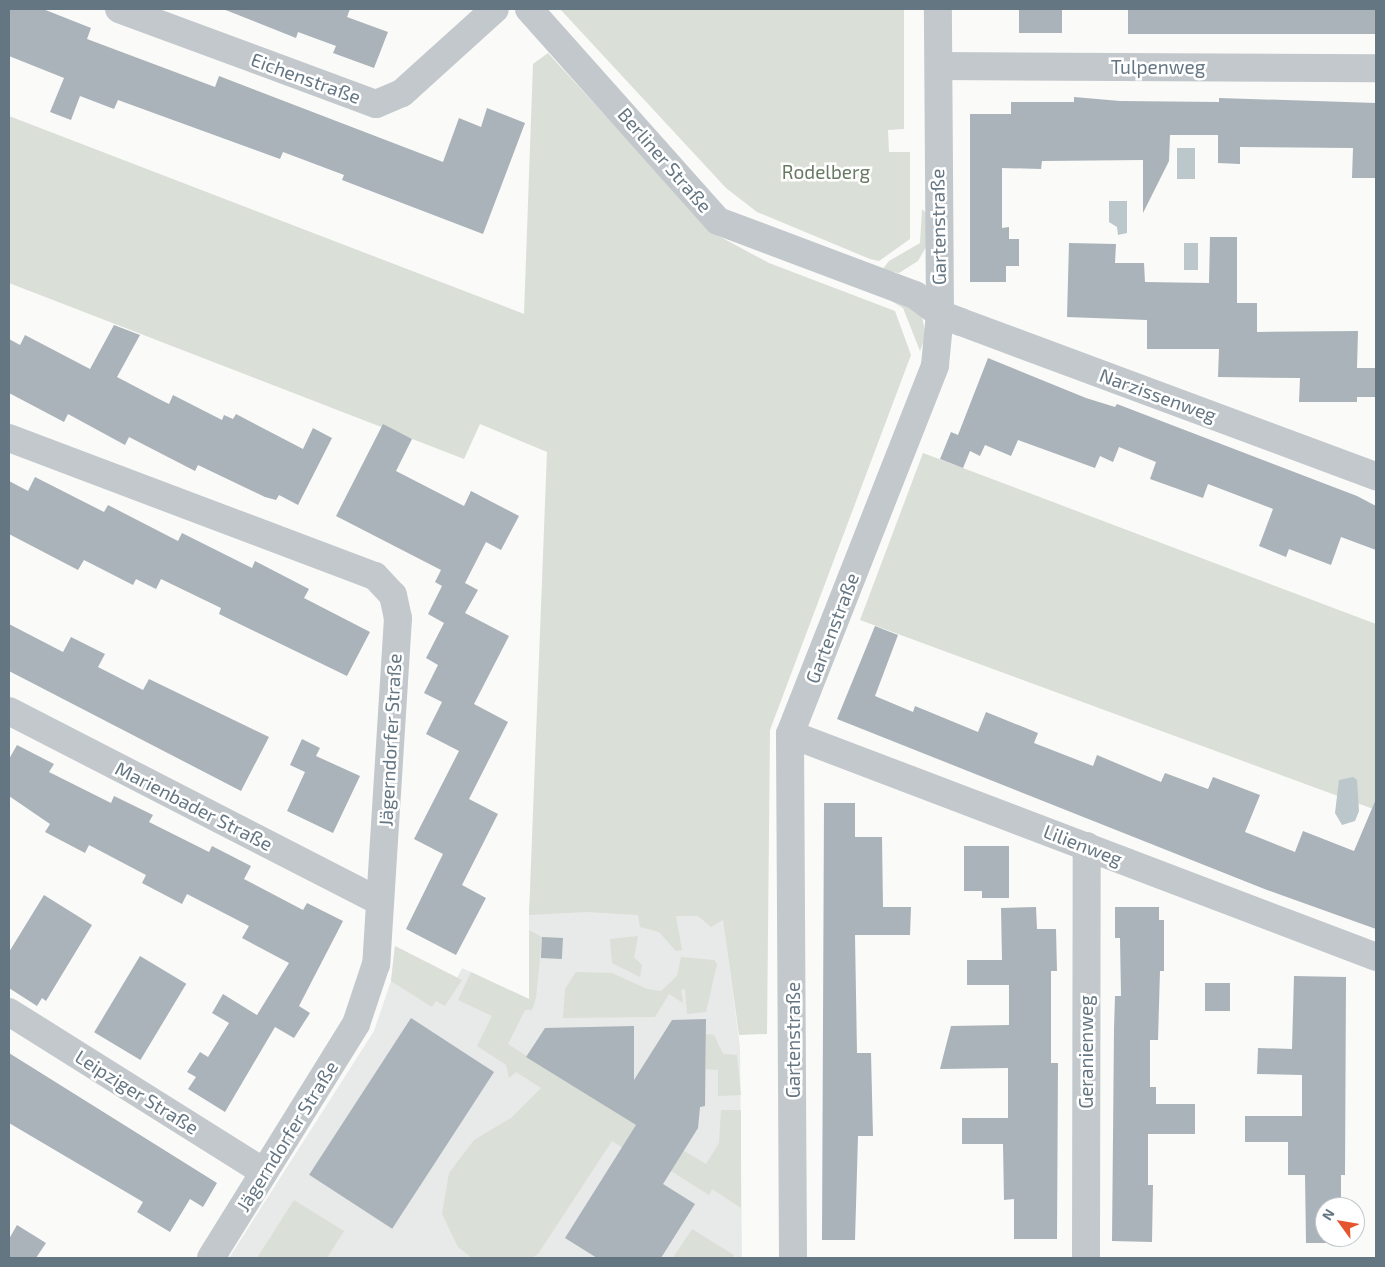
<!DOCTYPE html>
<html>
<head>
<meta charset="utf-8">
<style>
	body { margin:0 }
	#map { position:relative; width:1385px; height:1267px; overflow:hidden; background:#fafaf8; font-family:"Exo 2",sans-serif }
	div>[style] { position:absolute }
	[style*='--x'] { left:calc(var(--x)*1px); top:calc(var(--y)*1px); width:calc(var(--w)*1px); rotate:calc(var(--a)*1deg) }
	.built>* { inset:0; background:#e8e9e9 }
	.green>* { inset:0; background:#dadfd7 }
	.water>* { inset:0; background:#bbc7cb; transform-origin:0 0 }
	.building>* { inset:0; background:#aab3b9; transform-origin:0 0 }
	.minor>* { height:28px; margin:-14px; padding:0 14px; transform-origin:14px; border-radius:14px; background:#c3c8cc }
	span { translate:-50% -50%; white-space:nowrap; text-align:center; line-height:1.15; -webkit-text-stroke:5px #fff; paint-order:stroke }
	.street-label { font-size:19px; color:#657683 }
	.park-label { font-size:19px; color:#687a64 }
	.frame { position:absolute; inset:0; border:10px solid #657683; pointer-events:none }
	.north { position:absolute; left:1315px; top:1197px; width:50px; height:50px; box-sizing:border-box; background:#fff; border:1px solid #c1c8cd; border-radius:50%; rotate:302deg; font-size:14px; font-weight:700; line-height:20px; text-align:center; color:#657683 }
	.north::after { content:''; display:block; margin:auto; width:18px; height:22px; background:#e4572e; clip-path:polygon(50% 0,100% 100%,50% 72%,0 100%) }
</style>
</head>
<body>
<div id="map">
	<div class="built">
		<i style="clip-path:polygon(721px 903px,740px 1047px,742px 1258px,229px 1258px,374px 1031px,391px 981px,395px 946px,457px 978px,462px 968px,529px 999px,529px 906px)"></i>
	</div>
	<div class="green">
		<i style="clip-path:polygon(560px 9px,904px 9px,904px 129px,888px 130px,889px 152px,910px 152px,910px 239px,879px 261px,870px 259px,757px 212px,726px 188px)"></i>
		<i style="clip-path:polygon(548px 53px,713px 233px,769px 263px,895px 311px,911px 355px,770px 730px,767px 1034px,739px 1035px,723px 920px,711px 927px,698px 916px,676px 916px,682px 950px,676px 951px,659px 932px,640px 927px,638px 915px,587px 912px,529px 915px,547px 452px,480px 424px,464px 459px,9px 283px,9px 116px,524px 314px,533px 64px)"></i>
		<i style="clip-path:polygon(922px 209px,927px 214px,926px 247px,918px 261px,899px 273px,882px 270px,889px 261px,920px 243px)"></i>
		<i style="clip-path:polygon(888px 299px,908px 305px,922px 317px,926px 335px,920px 351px,903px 308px)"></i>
		<i style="clip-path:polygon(923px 453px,1376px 624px,1376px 810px,860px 620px)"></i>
		<i style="clip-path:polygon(529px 930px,542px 937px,536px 998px,532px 1010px,525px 1010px,508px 1044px,681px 1154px,684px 1151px,706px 1164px,719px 1143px,721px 1110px,741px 1110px,741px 1208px,712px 1189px,709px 1195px,660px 1164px,655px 1168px,612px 1141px,538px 1254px,531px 1258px,472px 1258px,458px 1247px,442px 1214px,449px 1173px,474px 1140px,511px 1118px,541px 1088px,516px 1072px,509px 1078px,506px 1065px,477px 1046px,492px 1016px,458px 1000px,471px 972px,529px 999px)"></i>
		<i style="clip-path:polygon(638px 936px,634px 957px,642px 965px,640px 977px,612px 963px,610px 939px)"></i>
		<i style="clip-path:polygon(395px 946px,462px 980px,445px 1006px,436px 1001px,432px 1007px,391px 981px)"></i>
		<i style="clip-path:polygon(681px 957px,714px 960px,717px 964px,706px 1012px,687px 1014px,685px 989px,681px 990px,683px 1003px,669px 994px,655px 1017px,563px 1018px,565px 989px,576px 972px,612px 973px,647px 989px,661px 991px,677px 976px)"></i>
		<i style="clip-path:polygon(706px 1034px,714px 1035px,723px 1054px,737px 1055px,741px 1095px,718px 1096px,718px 1070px,706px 1069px)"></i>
		<i style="clip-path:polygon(294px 1200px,344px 1231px,327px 1258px,257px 1258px)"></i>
		<i style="clip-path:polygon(692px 1229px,734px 1255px,732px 1258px,673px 1258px)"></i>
	</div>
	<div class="water">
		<i style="left:1177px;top:148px;width:18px;height:31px"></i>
		<i style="clip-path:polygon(1109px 201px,1127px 201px,1127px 233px,1118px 235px,1117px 227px,1109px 222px)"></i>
		<i style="left:1184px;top:243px;width:14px;height:27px"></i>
		<i style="clip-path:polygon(1353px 777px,1357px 780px,1359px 811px,1355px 821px,1342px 825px,1335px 813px,1339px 780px)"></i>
	</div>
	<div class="building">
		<i style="clip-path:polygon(9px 9px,43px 9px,91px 28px,87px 39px,215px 87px,219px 76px,443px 162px,459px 118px,481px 127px,487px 108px,525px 123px,483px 234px,342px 180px,344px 175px,283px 152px,280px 159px,118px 100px,114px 109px,80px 96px,71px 120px,50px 112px,64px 78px,9px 56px)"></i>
		<i style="clip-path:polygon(223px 9px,350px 9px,347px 17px,388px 32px,374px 68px,333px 53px,336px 46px,298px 32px,296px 38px)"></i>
		<i style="left:1019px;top:9px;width:43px;height:24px"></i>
		<i style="left:1128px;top:9px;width:248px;height:25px"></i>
		<i style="clip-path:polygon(1074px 97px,1120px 101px,1219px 102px,1219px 98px,1376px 103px,1376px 178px,1352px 178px,1353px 148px,1240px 147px,1240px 164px,1218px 163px,1218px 135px,1170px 135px,1169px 161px,1143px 213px,1143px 160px,1042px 161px,1041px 169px,1002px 168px,1002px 228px,1009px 227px,1009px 239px,1019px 239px,1019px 266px,1006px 266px,1006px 282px,970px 282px,970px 114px,1011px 114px,1011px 102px,1074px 102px)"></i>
		<i style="clip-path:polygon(1210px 237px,1237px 237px,1237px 303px,1257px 303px,1257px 332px,1358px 331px,1357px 368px,1376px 368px,1376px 397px,1357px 397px,1357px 402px,1299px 402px,1300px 378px,1218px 377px,1219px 349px,1147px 349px,1147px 320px,1067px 317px,1069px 243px,1116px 244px,1115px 263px,1144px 263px,1145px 282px,1209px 283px)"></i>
		<i style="clip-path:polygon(114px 325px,140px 335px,117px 377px,159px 399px,169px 404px,173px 395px,222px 420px,224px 415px,233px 419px,236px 414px,303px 449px,313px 428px,332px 438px,298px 505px,279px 495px,276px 500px,265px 497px,198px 465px,195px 471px,129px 437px,125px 445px,68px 414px,64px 422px,9px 393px,9px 339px,20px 345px,25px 335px,90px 369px)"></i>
		<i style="clip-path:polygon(988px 358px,1086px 398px,1115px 407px,1117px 404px,1357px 496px,1376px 506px,1376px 550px,1341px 537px,1331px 565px,1289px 549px,1286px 557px,1259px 546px,1273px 509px,1208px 484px,1203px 498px,1150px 479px,1156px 462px,1119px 447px,1113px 462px,1100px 456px,1095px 468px,1018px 440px,1011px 456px,985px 445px,980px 456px,970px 451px,963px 468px,940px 459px,951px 432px,958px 435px)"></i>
		<i style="clip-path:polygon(383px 424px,412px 439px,396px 471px,464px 506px,471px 491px,519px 516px,501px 550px,486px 542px,465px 583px,478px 590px,465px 613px,509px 636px,474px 704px,508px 722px,469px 799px,498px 814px,462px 885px,486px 898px,456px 955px,406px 929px,443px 854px,414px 839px,459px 751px,426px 734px,442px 702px,424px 693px,438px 665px,426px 658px,444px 623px,428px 614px,442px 586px,435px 582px,441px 570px,336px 516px)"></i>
		<i style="clip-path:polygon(35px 477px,104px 512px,108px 505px,178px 541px,182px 533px,252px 568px,255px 561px,309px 589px,304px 598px,370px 632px,347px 676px,219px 614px,221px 608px,161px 579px,156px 589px,136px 579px,133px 585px,84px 560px,78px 570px,9px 534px,9px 481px,28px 491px)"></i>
		<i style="clip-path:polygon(9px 624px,63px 652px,71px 637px,105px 654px,98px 667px,143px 690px,149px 679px,269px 737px,241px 791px,9px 671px)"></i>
		<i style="clip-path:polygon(875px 626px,898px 635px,875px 696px,913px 712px,915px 706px,978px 732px,986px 712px,1038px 733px,1034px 743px,1093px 766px,1097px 755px,1161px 782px,1165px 773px,1208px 789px,1213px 777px,1260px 795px,1245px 832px,1295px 852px,1303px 831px,1354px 851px,1376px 799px,1376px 929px,1267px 890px,837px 719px)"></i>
		<i style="clip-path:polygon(302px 739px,320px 748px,316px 756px,360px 776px,333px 833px,287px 811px,305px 772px,290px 765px)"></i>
		<i style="clip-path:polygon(17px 745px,54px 764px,49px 772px,111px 803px,114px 796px,153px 815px,149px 822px,209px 852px,212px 846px,251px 866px,244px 879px,303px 910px,307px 903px,343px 921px,299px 1006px,310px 1013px,294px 1038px,275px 1027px,225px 1112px,188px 1089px,196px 1077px,187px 1072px,200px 1052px,208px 1057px,229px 1023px,212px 1013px,223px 994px,257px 1015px,289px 963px,242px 938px,249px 926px,187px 894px,182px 904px,142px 883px,146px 875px,89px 845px,85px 853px,45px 832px,50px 824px,9px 796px,9px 759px)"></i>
		<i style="clip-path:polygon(824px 803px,855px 803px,855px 837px,882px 837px,883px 907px,911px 907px,910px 935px,855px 935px,857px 1053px,871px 1053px,873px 1136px,858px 1136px,855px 1240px,822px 1240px)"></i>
		<i style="clip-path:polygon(964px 846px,1009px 846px,1009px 898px,982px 898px,982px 891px,964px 891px)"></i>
		<i style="clip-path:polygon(44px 895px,92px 925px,46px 1001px,42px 998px,37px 1006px,9px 988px,9px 952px)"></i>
		<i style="clip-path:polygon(1036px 907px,1037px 929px,1056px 929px,1057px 971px,1051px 971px,1051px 1063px,1058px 1063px,1057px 1239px,1014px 1239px,1014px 1199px,1004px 1200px,1003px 1144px,962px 1144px,962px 1118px,1008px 1118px,1008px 1068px,940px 1069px,951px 1026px,1009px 1025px,1009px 985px,967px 985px,967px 960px,1002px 960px,1001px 908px)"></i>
		<i style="clip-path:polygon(1115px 907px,1159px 907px,1159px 920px,1164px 920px,1164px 971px,1160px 971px,1158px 1040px,1150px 1040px,1150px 1087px,1156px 1087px,1156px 1104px,1195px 1104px,1195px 1134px,1148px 1134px,1148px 1185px,1153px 1185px,1152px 1242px,1112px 1241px,1114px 1029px,1115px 996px,1121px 996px,1120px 938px,1115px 938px)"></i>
		<i style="left:542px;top:937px;width:21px;height:21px;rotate:3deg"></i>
		<i style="left:140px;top:956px;width:54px;height:89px;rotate:31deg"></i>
		<i style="clip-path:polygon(1294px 976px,1346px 977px,1345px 1175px,1341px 1175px,1341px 1207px,1325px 1207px,1325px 1237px,1341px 1237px,1341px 1243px,1306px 1243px,1305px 1175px,1288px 1175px,1288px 1142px,1245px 1142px,1245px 1116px,1302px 1116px,1302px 1075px,1257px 1074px,1258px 1048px,1292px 1049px)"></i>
		<i style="left:1205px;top:983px;width:25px;height:28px"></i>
		<i style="left:411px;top:1018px;width:99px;height:187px;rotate:33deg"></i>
		<i style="clip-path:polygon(706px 1019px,705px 1106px,700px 1107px,698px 1128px,663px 1184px,695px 1204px,661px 1258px,597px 1258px,565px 1238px,636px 1125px,526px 1057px,545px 1028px,634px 1026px,634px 1080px,672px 1020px)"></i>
		<i style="clip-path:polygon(9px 1053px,217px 1183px,203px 1207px,190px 1199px,170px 1232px,137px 1212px,143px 1202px,9px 1123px)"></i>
		<i style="clip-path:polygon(17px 1225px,46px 1243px,36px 1258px,9px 1258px,9px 1239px)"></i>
	</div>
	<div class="minor">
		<i style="--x:119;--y:9;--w:274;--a:20.3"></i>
		<i style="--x:376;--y:104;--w:28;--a:-23"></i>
		<i style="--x:402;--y:93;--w:125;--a:-42.1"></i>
		<i style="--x:529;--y:9;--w:284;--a:48.3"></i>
		<i style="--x:718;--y:221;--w:210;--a:20.6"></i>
		<i style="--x:915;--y:295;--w:31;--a:37"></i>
		<i style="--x:940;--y:314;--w:22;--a:21"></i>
		<i style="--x:961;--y:322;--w:443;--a:20.4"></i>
		<i style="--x:939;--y:66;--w:437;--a:0.3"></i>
		<i style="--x:9;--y:438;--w:391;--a:20.7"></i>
		<i style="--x:375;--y:576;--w:26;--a:47"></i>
		<i style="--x:393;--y:595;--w:24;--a:78"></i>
		<i style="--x:398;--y:618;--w:347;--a:93.6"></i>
		<i style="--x:376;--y:964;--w:63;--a:108.4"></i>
		<i style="--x:356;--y:1024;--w:275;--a:121.8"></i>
		<i style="--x:9;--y:711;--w:417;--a:27.2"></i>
		<i style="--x:790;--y:734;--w:627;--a:20.83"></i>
		<i style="--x:9;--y:1012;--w:301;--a:32.1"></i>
		<i style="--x:793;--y:1258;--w:524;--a:-90.33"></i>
		<i style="--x:790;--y:734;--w:396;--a:-68.5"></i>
		<i style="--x:935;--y:365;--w:51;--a:-84.4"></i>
		<i style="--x:940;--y:314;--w:305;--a:-90.4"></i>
		<i style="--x:1086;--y:1258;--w:412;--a:-89.9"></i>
	</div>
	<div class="street-label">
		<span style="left:1158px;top:67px">Tulpenweg</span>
		<span style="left:306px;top:78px;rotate:20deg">Eichenstraße</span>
		<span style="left:665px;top:160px;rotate:49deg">Berliner Straße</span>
		<span style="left:938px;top:227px;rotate:-91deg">Gartenstraße</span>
		<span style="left:1158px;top:395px;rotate:20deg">Narzissenweg</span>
		<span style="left:832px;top:628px;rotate:-69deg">Gartenstraße</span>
		<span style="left:390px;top:740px;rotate:-87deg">Jägerndorfer Straße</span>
		<span style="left:194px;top:806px;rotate:27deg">Marienbader Straße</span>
		<span style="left:1083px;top:845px;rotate:21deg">Lilienweg</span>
		<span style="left:793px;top:1040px;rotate:-90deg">Gartenstraße</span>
		<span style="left:1086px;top:1052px;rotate:-90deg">Geranienweg</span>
		<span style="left:137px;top:1092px;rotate:32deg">Leipziger Straße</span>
		<span style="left:287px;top:1136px;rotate:-58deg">Jägerndorfer Straße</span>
	</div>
	<div class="park-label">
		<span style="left:826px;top:172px">Rodelberg</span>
	</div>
	<div class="frame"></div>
	<div class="north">N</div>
</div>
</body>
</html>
